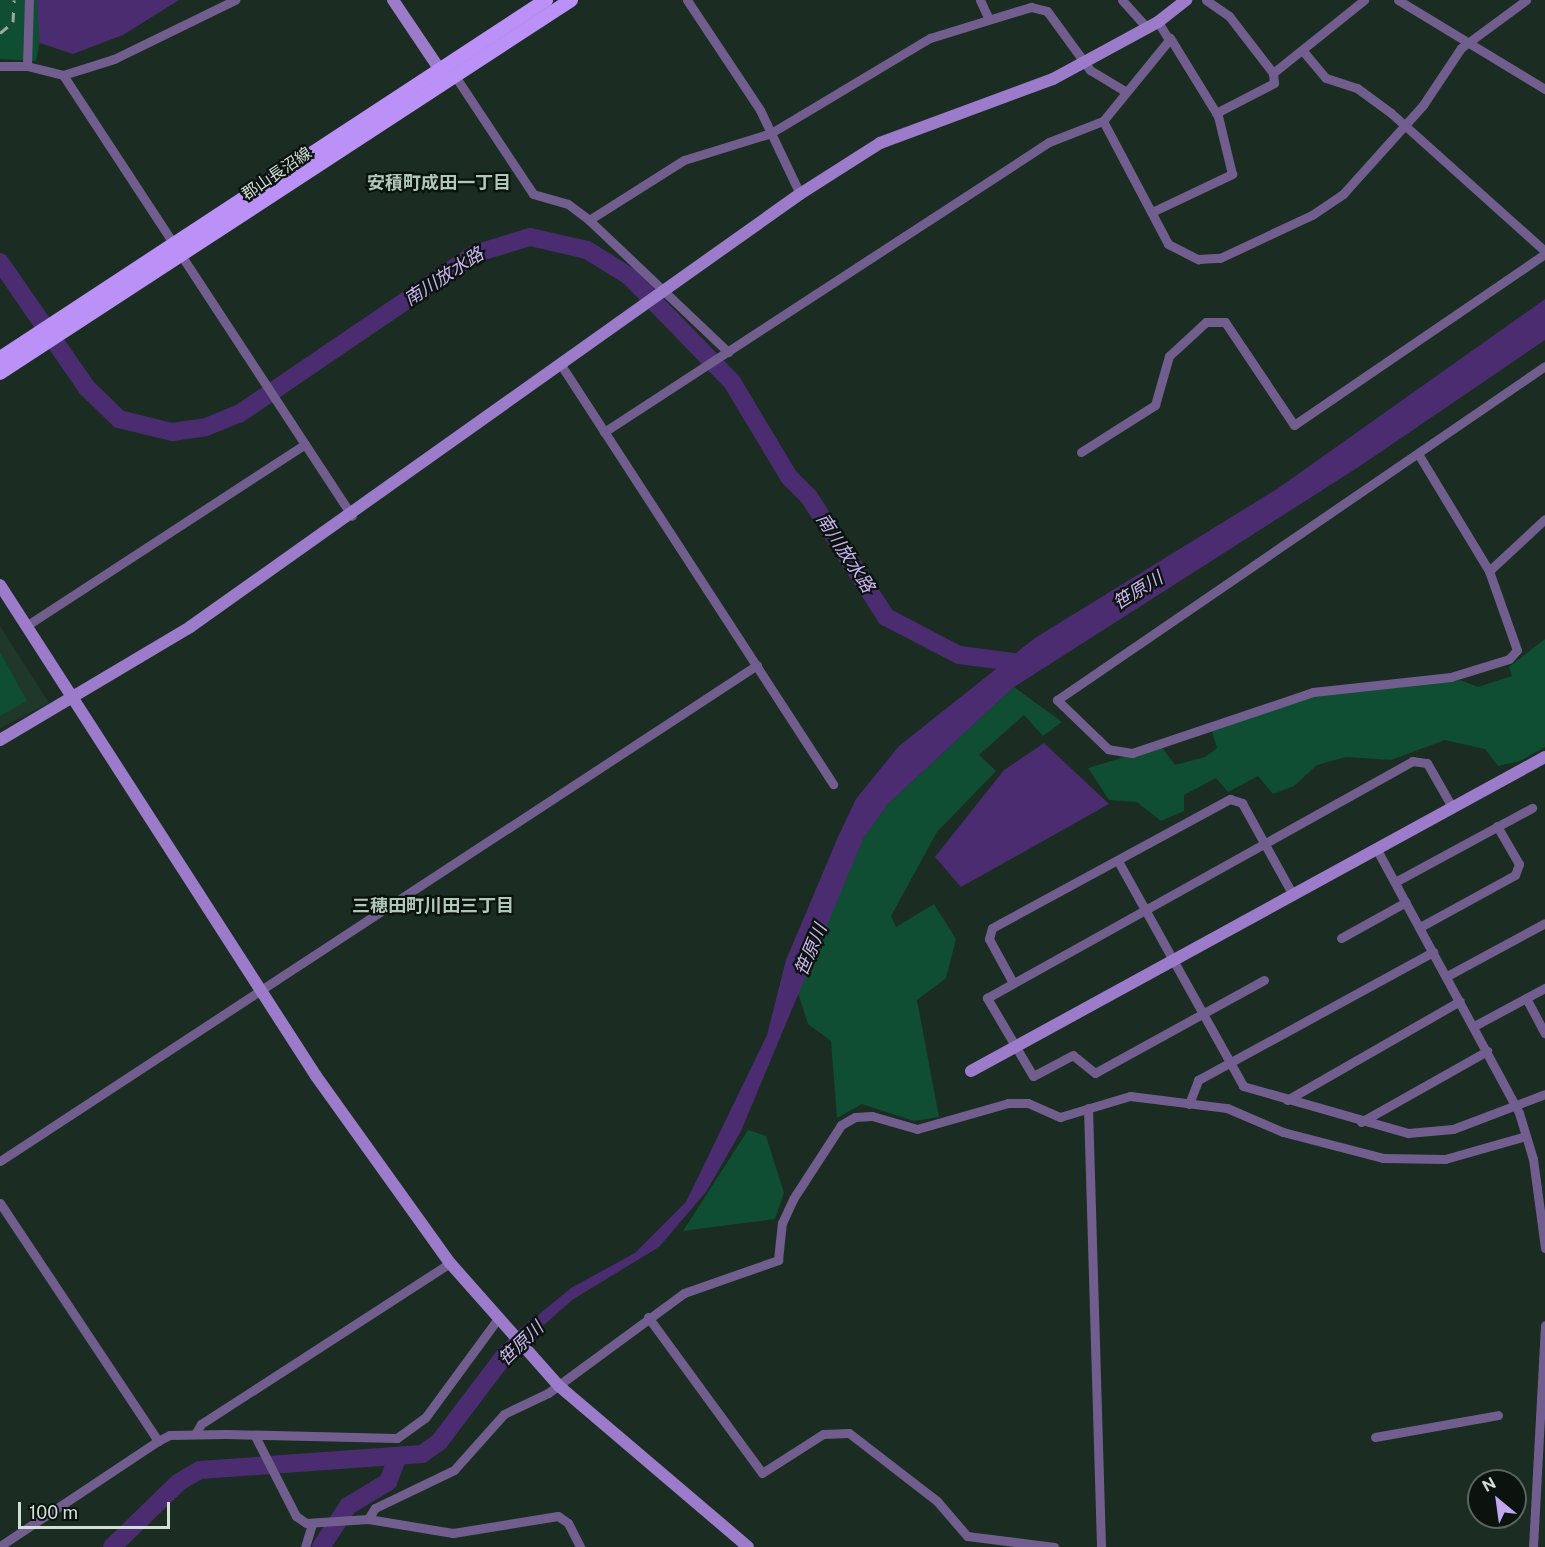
<!DOCTYPE html>
<html>
<head>
<meta charset="utf-8">
<style>
	body { margin:0 }
	#map { position:relative; width:1545px; height:1547px; overflow:hidden; background:#1b2c22; font-family:"Public Sans","Noto Sans JP",sans-serif }
	div>[style] { position:absolute }
	[style*='--x'] { left:calc(var(--x)*1px); top:calc(var(--y)*1px); width:calc(var(--w)*1px); rotate:calc(var(--a)*1deg) }
	.built>* { inset:0; background:#1f382a }
	.green>* { inset:0; background:#0f4e32 }
	.water>* { inset:0; background:#4b2c71 }
	.river>* { height:18px; margin:-9px; padding:0 9px; transform-origin:9px; border-radius:9px; background:#4b2c71 }
	.street>* { height:9px; margin:-4.5px; padding:0 4.5px; transform-origin:4.5px; border-radius:4.5px; background:#715e8f }
	.secondary>* { height:12px; margin:-6px; padding:0 6px; transform-origin:6px; border-radius:6px; background:#9b7bca }
	.primary>* { height:14px; margin:-7px; padding:0 7px; transform-origin:7px; border-radius:7px; background:#bb91f8 }
	.rail>* { height:3px; margin-top:-1.5px; transform-origin:0; background:repeating-linear-gradient(90deg,#9ca9a1 0 10px,transparent 0 20px) }
	span { translate:-50% -50%; white-space:nowrap; text-align:center; line-height:1.15; -webkit-text-stroke:4.5px #0b130e; paint-order:stroke }
	.street-label { font-size:16px; color:#d3ded7 }
	.neighbourhood-label { font-size:18px; color:#b1c7ba; font-weight:700 }
	.water-label { font-size:18px; color:#ccb5f2; font-style:italic }
	.north { position:absolute; left:1467px; top:1469px; width:60px; height:60px; box-sizing:border-box; background:#0b130e; border:2px solid #5b645e; border-radius:50%; rotate:331deg; font-size:16px; font-weight:700; line-height:24px; text-align:center; color:#d3ded7 }
	.north::after { content:''; display:block; margin:auto; width:21px; height:27px; background:#c4a7f2; clip-path:polygon(50% 0,100% 100%,50% 72%,0 100%) }
	.scale { position:absolute; left:18px; top:1502px; width:152px; height:27px; box-sizing:border-box; border:3px solid #d3ded7; border-top:0; padding-left:8px; font-size:18px; line-height:21px; white-space:nowrap; color:#d3ded7; -webkit-text-stroke:4px #0b130e; paint-order:stroke }
</style>
</head>
<body>
<div id="map">
	<div class="built">
		<i style="clip-path:polygon(0 626px,49px 703px,0 728px)"></i>
	</div>
	<div class="green">
		<i style="clip-path:polygon(0 0,48px 0,36px 61px,0 59px)"></i>
		<i style="clip-path:polygon(1545px 639px,1545px 747px,1520px 761px,1498px 766px,1485px 749px,1445px 740px,1391px 760px,1346px 757px,1317px 765px,1294px 786px,1273px 794px,1258px 776px,1228px 792px,1216px 778px,1184px 795px,1184px 811px,1161px 821px,1137px 802px,1109px 800px,1088px 768px,1161px 746px,1175px 765px,1205px 757px,1217px 748px,1211px 728px,1320px 694px,1460px 680px,1478px 687px,1512px 676px,1509px 667px)"></i>
		<i style="clip-path:polygon(0 652px,27px 701px,0 716px)"></i>
		<i style="clip-path:polygon(1014px 687px,1062px 722px,1043px 736px,1024px 715px,979px 755px,996px 771px,937px 832px,891px 916px,896px 927px,934px 904px,956px 939px,946px 978px,917px 1000px,939px 1117px,914px 1121px,862px 1104px,837px 1118px,831px 1041px,808px 1024px,798px 993px,864px 836px,888px 804px)"></i>
		<i style="clip-path:polygon(748px 1130px,766px 1136px,784px 1193px,775px 1219px,683px 1231px)"></i>
	</div>
	<div class="water">
		<i style="clip-path:polygon(37px 0,190px 0,179px 0,123px 35px,73px 54px,40px 43px)"></i>
		<i style="clip-path:polygon(1545px 299px,1545px 340px,1360px 466px,1014px 687px,888px 804px,864px 837px,741px 1131px,706px 1192px,659px 1247px,572px 1300px,525px 1342px,518px 1334px,543px 1311px,571px 1288px,635px 1253px,686px 1202px,767px 1035px,786px 960px,838px 837px,856px 799px,899px 746px,1035px 638px,1277px 489px)"></i>
		<i style="clip-path:polygon(1044px 743px,1109px 804px,961px 887px,935px 857px,1004px 770px)"></i>
	</div>
	<div class="river">
		<i style="--x:0;--y:262;--w:153;--a:55.4"></i>
		<i style="--x:87;--y:388;--w:45;--a:44.1"></i>
		<i style="--x:119;--y:419;--w:55;--a:13.8"></i>
		<i style="--x:172;--y:432;--w:34;--a:-8"></i>
		<i style="--x:206;--y:427;--w:35;--a:-22"></i>
		<i style="--x:239;--y:414;--w:284;--a:-34.2"></i>
		<i style="--x:474;--y:254;--w:59;--a:-16.9"></i>
		<i style="--x:530;--y:237;--w:58;--a:12.8"></i>
		<i style="--x:587;--y:250;--w:49;--a:31.8"></i>
		<i style="--x:629;--y:276;--w:148;--a:45.8"></i>
		<i style="--x:732;--y:382;--w:111;--a:59"></i>
		<i style="--x:789;--y:477;--w:28;--a:45"></i>
		<i style="--x:809;--y:497;--w:143;--a:57.3"></i>
		<i style="--x:886;--y:617;--w:82;--a:27.5"></i>
		<i style="--x:959;--y:655;--w:70;--a:7.4"></i>
		<i style="--x:112;--y:1547;--w:93;--a:-44.1"></i>
		<i style="--x:179;--y:1482;--w:24;--a:-30"></i>
		<i style="--x:200;--y:1470;--w:223;--a:-4.1"></i>
		<i style="--x:422;--y:1454;--w:21;--a:-35"></i>
		<i style="--x:439;--y:1442;--w:109;--a:-52.8"></i>
		<i style="--x:505;--y:1355;--w:37;--a:-43"></i>
		<i style="--x:321;--y:1547;--w:49;--a:-56.6"></i>
		<i style="--x:348;--y:1506;--w:47;--a:-31"></i>
		<i style="--x:388;--y:1482;--w:25;--a:-69"></i>
	</div>
	<div class="street">
		<i style="--x:687;--y:0;--w:132;--a:56.4"></i>
		<i style="--x:760;--y:110;--w:93;--a:64.5"></i>
		<i style="--x:980;--y:0;--w:21;--a:65"></i>
		<i style="--x:1122;--y:0;--w:38;--a:48"></i>
		<i style="--x:1206;--y:0;--w:28;--a:35"></i>
		<i style="--x:1229;--y:16;--w:72;--a:52.3"></i>
		<i style="--x:1398;--y:0;--w:172;--a:31.2"></i>
		<i style="--x:1303;--y:51;--w:35;--a:50"></i>
		<i style="--x:1326;--y:78;--w:33;--a:18"></i>
		<i style="--x:1357;--y:88;--w:42;--a:36.3"></i>
		<i style="--x:1391;--y:113;--w:207;--a:41.9"></i>
		<i style="--x:0;--y:66;--w:27;--a:0"></i>
		<i style="--x:27;--y:66;--w:37;--a:14"></i>
		<i style="--x:63;--y:75;--w:53;--a:-17.4"></i>
		<i style="--x:114;--y:59;--w:135;--a:-26"></i>
		<i style="--x:27;--y:66;--w:66;--a:-88.3"></i>
		<i style="--x:63;--y:75;--w:527;--a:56.76"></i>
		<i style="--x:455;--y:76;--w:141;--a:56.5"></i>
		<i style="--x:533;--y:194;--w:36;--a:16"></i>
		<i style="--x:568;--y:204;--w:26;--a:37"></i>
		<i style="--x:589;--y:220;--w:192;--a:43.5"></i>
		<i style="--x:1216;--y:113;--w:65;--a:-27.3"></i>
		<i style="--x:1274;--y:83;--w:10;--a:-96"></i>
		<i style="--x:1273;--y:73;--w:117;--a:-38.7"></i>
		<i style="--x:1103;--y:121;--w:139;--a:62.1"></i>
		<i style="--x:1168;--y:244;--w:34;--a:27"></i>
		<i style="--x:1198;--y:259;--w:22;--a:-3"></i>
		<i style="--x:1220;--y:258;--w:102;--a:-25.1"></i>
		<i style="--x:1312;--y:215;--w:37;--a:-34"></i>
		<i style="--x:1343;--y:194;--w:120;--a:-48"></i>
		<i style="--x:1423;--y:105;--w:69;--a:-56.3"></i>
		<i style="--x:1461;--y:48;--w:81;--a:-36.4"></i>
		<i style="--x:1152;--y:212;--w:89;--a:-25.4"></i>
		<i style="--x:1232;--y:174;--w:60;--a:-103.6"></i>
		<i style="--x:1218;--y:116;--w:92;--a:-121.6"></i>
		<i style="--x:589;--y:220;--w:112;--a:-32.3"></i>
		<i style="--x:684;--y:160;--w:91;--a:-17.2"></i>
		<i style="--x:771;--y:133;--w:185;--a:-30.9"></i>
		<i style="--x:930;--y:38;--w:106;--a:-17.1"></i>
		<i style="--x:1031;--y:7;--w:16;--a:14"></i>
		<i style="--x:1047;--y:11;--w:73;--a:53.9"></i>
		<i style="--x:1090;--y:70;--w:39;--a:31"></i>
		<i style="--x:561;--y:365;--w:500;--a:57"></i>
		<i style="--x:604;--y:432;--w:531;--a:-33.09"></i>
		<i style="--x:1049;--y:142;--w:58;--a:-21.3"></i>
		<i style="--x:1103;--y:121;--w:104;--a:-50.8"></i>
		<i style="--x:1169;--y:40;--w:21;--a:-121"></i>
		<i style="--x:1081;--y:452;--w:88;--a:-32.4"></i>
		<i style="--x:1155;--y:405;--w:51;--a:-74.1"></i>
		<i style="--x:1169;--y:356;--w:50;--a:-42.6"></i>
		<i style="--x:1206;--y:322;--w:19;--a:0"></i>
		<i style="--x:1225;--y:322;--w:124;--a:56.2"></i>
		<i style="--x:1294;--y:425;--w:304;--a:-34.3"></i>
		<i style="--x:1420;--y:457;--w:133;--a:58.8"></i>
		<i style="--x:1489;--y:571;--w:84;--a:70.5"></i>
		<i style="--x:1517;--y:650;--w:12;--a:132"></i>
		<i style="--x:1509;--y:659;--w:61;--a:162.8"></i>
		<i style="--x:1451;--y:677;--w:139;--a:173.8"></i>
		<i style="--x:1313;--y:692;--w:191;--a:161.4"></i>
		<i style="--x:1132;--y:753;--w:24;--a:-171"></i>
		<i style="--x:1108;--y:749;--w:71;--a:-136.1"></i>
		<i style="--x:1057;--y:700;--w:591;--a:-34.39"></i>
		<i style="--x:1489;--y:571;--w:76;--a:-42.9"></i>
		<i style="--x:26;--y:626;--w:333;--a:-33.1"></i>
		<i style="--x:1376;--y:848;--w:301;--a:61.6"></i>
		<i style="--x:1519;--y:1113;--w:48;--a:73.1"></i>
		<i style="--x:1533;--y:1159;--w:90;--a:82.3"></i>
		<i style="--x:1118;--y:861;--w:257;--a:60.9"></i>
		<i style="--x:1243;--y:1086;--w:172;--a:15.9"></i>
		<i style="--x:1408;--y:1133;--w:45;--a:-5.1"></i>
		<i style="--x:1453;--y:1129;--w:98;--a:-20.8"></i>
		<i style="--x:1395;--y:882;--w:156;--a:-28.4"></i>
		<i style="--x:1420;--y:927;--w:108;--a:-28.7"></i>
		<i style="--x:1515;--y:875;--w:12;--a:-70"></i>
		<i style="--x:1519;--y:864;--w:44;--a:-120.1"></i>
		<i style="--x:1341;--y:938;--w:74;--a:-29"></i>
		<i style="--x:1447;--y:976;--w:111;--a:-28.4"></i>
		<i style="--x:1264;--y:980;--w:193;--a:151.2"></i>
		<i style="--x:1095;--y:1073;--w:28;--a:-141"></i>
		<i style="--x:1073;--y:1055;--w:45;--a:152.3"></i>
		<i style="--x:1033;--y:1076;--w:91;--a:-120.5"></i>
		<i style="--x:987;--y:998;--w:487;--a:-29.1"></i>
		<i style="--x:1412;--y:761;--w:15;--a:8"></i>
		<i style="--x:1427;--y:763;--w:51;--a:60.4"></i>
		<i style="--x:1012;--y:981;--w:48;--a:-118.7"></i>
		<i style="--x:989;--y:939;--w:11;--a:-75"></i>
		<i style="--x:992;--y:928;--w:271;--a:-28.5"></i>
		<i style="--x:1230;--y:799;--w:13;--a:18"></i>
		<i style="--x:1242;--y:803;--w:105;--a:61"></i>
		<i style="--x:1526;--y:998;--w:40;--a:62"></i>
		<i style="--x:1474;--y:1026;--w:81;--a:-28.2"></i>
		<i style="--x:1287;--y:1100;--w:199;--a:-29.8"></i>
		<i style="--x:1189;--y:1104;--w:26;--a:-69"></i>
		<i style="--x:1198;--y:1080;--w:268;--a:-28.6"></i>
		<i style="--x:1088;--y:1108;--w:439;--a:88.3"></i>
		<i style="--x:1361;--y:1122;--w:145;--a:-29.4"></i>
		<i style="--x:0;--y:1161;--w:905;--a:-33.23"></i>
		<i style="--x:0;--y:1203;--w:286;--a:56.4"></i>
		<i style="--x:158;--y:1441;--w:13;--a:-27"></i>
		<i style="--x:170;--y:1435;--w:56;--a:-1"></i>
		<i style="--x:226;--y:1434;--w:171;--a:1.3"></i>
		<i style="--x:397;--y:1438;--w:34;--a:-36"></i>
		<i style="--x:425;--y:1418;--w:122;--a:-53.7"></i>
		<i style="--x:648;--y:1317;--w:193;--a:53.8"></i>
		<i style="--x:762;--y:1473;--w:72;--a:-32.6"></i>
		<i style="--x:823;--y:1434;--w:26;--a:-2"></i>
		<i style="--x:849;--y:1433;--w:111;--a:37.7"></i>
		<i style="--x:937;--y:1501;--w:46;--a:49.4"></i>
		<i style="--x:967;--y:1536;--w:88;--a:7.2"></i>
		<i style="--x:195;--y:1434;--w:12;--a:-59"></i>
		<i style="--x:201;--y:1424;--w:297;--a:-32.9"></i>
		<i style="--x:255;--y:1436;--w:90;--a:62.9"></i>
		<i style="--x:296;--y:1516;--w:12;--a:35"></i>
		<i style="--x:306;--y:1523;--w:62;--a:-3.7"></i>
		<i style="--x:368;--y:1519;--w:86;--a:9.4"></i>
		<i style="--x:453;--y:1533;--w:106;--a:-9.2"></i>
		<i style="--x:558;--y:1516;--w:12;--a:35"></i>
		<i style="--x:568;--y:1523;--w:27;--a:63"></i>
		<i style="--x:1375;--y:1437;--w:125;--a:-10.1"></i>
		<i style="--x:368;--y:1519;--w:13;--a:-58"></i>
		<i style="--x:375;--y:1508;--w:88;--a:-25.7"></i>
		<i style="--x:454;--y:1470;--w:75;--a:-48.2"></i>
		<i style="--x:504;--y:1414;--w:49;--a:-25.5"></i>
		<i style="--x:548;--y:1393;--w:169;--a:-36.3"></i>
		<i style="--x:684;--y:1293;--w:100;--a:-19.3"></i>
		<i style="--x:778;--y:1260;--w:37;--a:-84"></i>
		<i style="--x:782;--y:1223;--w:26;--a:-65"></i>
		<i style="--x:793;--y:1199;--w:88;--a:-57"></i>
		<i style="--x:841;--y:1125;--w:16;--a:-30"></i>
		<i style="--x:855;--y:1117;--w:17;--a:-3"></i>
		<i style="--x:872;--y:1116;--w:47;--a:16.1"></i>
		<i style="--x:917;--y:1129;--w:95;--a:-15.9"></i>
		<i style="--x:1008;--y:1103;--w:20;--a:0"></i>
		<i style="--x:1028;--y:1103;--w:35;--a:24"></i>
		<i style="--x:1060;--y:1117;--w:73;--a:-16.7"></i>
		<i style="--x:1130;--y:1096;--w:98;--a:7.1"></i>
		<i style="--x:1227;--y:1108;--w:61;--a:23.2"></i>
		<i style="--x:1283;--y:1132;--w:103;--a:14.6"></i>
		<i style="--x:1383;--y:1158;--w:62;--a:0.9"></i>
		<i style="--x:1445;--y:1159;--w:84;--a:-15.9"></i>
		<i style="--x:0;--y:1546;--w:190;--a:-33.6"></i>
		<i style="--x:305;--y:1547;--w:24;--a:-73"></i>
		<i style="--x:1533;--y:1547;--w:222;--a:-86.9"></i>
	</div>
	<div class="secondary">
		<i style="--x:393;--y:0;--w:92;--a:56.1"></i>
		<i style="--x:0;--y:585;--w:584;--a:57.24"></i>
		<i style="--x:316;--y:1076;--w:230;--a:54.4"></i>
		<i style="--x:450;--y:1263;--w:164;--a:48.5"></i>
		<i style="--x:559;--y:1386;--w:248;--a:40.4"></i>
		<i style="--x:0;--y:740;--w:221;--a:-30.7"></i>
		<i style="--x:190;--y:627;--w:748;--a:-35.37"></i>
		<i style="--x:800;--y:194;--w:95;--a:-32.5"></i>
		<i style="--x:880;--y:143;--w:184;--a:-20.3"></i>
		<i style="--x:1053;--y:79;--w:119;--a:-28.5"></i>
		<i style="--x:1158;--y:22;--w:36;--a:-38"></i>
		<i style="--x:971;--y:1071;--w:654;--a:-28.68"></i>
	</div>
	<div class="primary">
		<i style="--x:0;--y:358;--w:653;--a:-33.25"></i>
		<i style="--x:0;--y:373;--w:682;--a:-33.15"></i>
	</div>
	<div class="rail">
		<i style="--x:0;--y:33;--w:17;--a:-40"></i>
		<i style="--x:13;--y:22;--w:22;--a:-87"></i>
	</div>
	<div class="street-label">
		<span style="left:277px;top:174px;rotate:-34deg">郡山長沼線</span>
	</div>
	<div class="neighbourhood-label">
		<span style="left:439px;top:183px">安積町成田一丁目</span>
		<span style="left:433px;top:906px">三穂田町川田三丁目</span>
	</div>
	<div class="water-label">
		<span style="left:444px;top:277px;rotate:-33deg">南川放水路</span>
		<span style="left:845px;top:553px;rotate:57deg">南川放水路</span>
		<span style="left:1138px;top:591px;rotate:-32deg">笹原川</span>
		<span style="left:811px;top:950px;rotate:-67deg">笹原川</span>
		<span style="left:521px;top:1344px;rotate:-44deg">笹原川</span>
	</div>
	<div class="north">N</div>
	<div class="scale">100 m</div>
</div>
</body>
</html>
